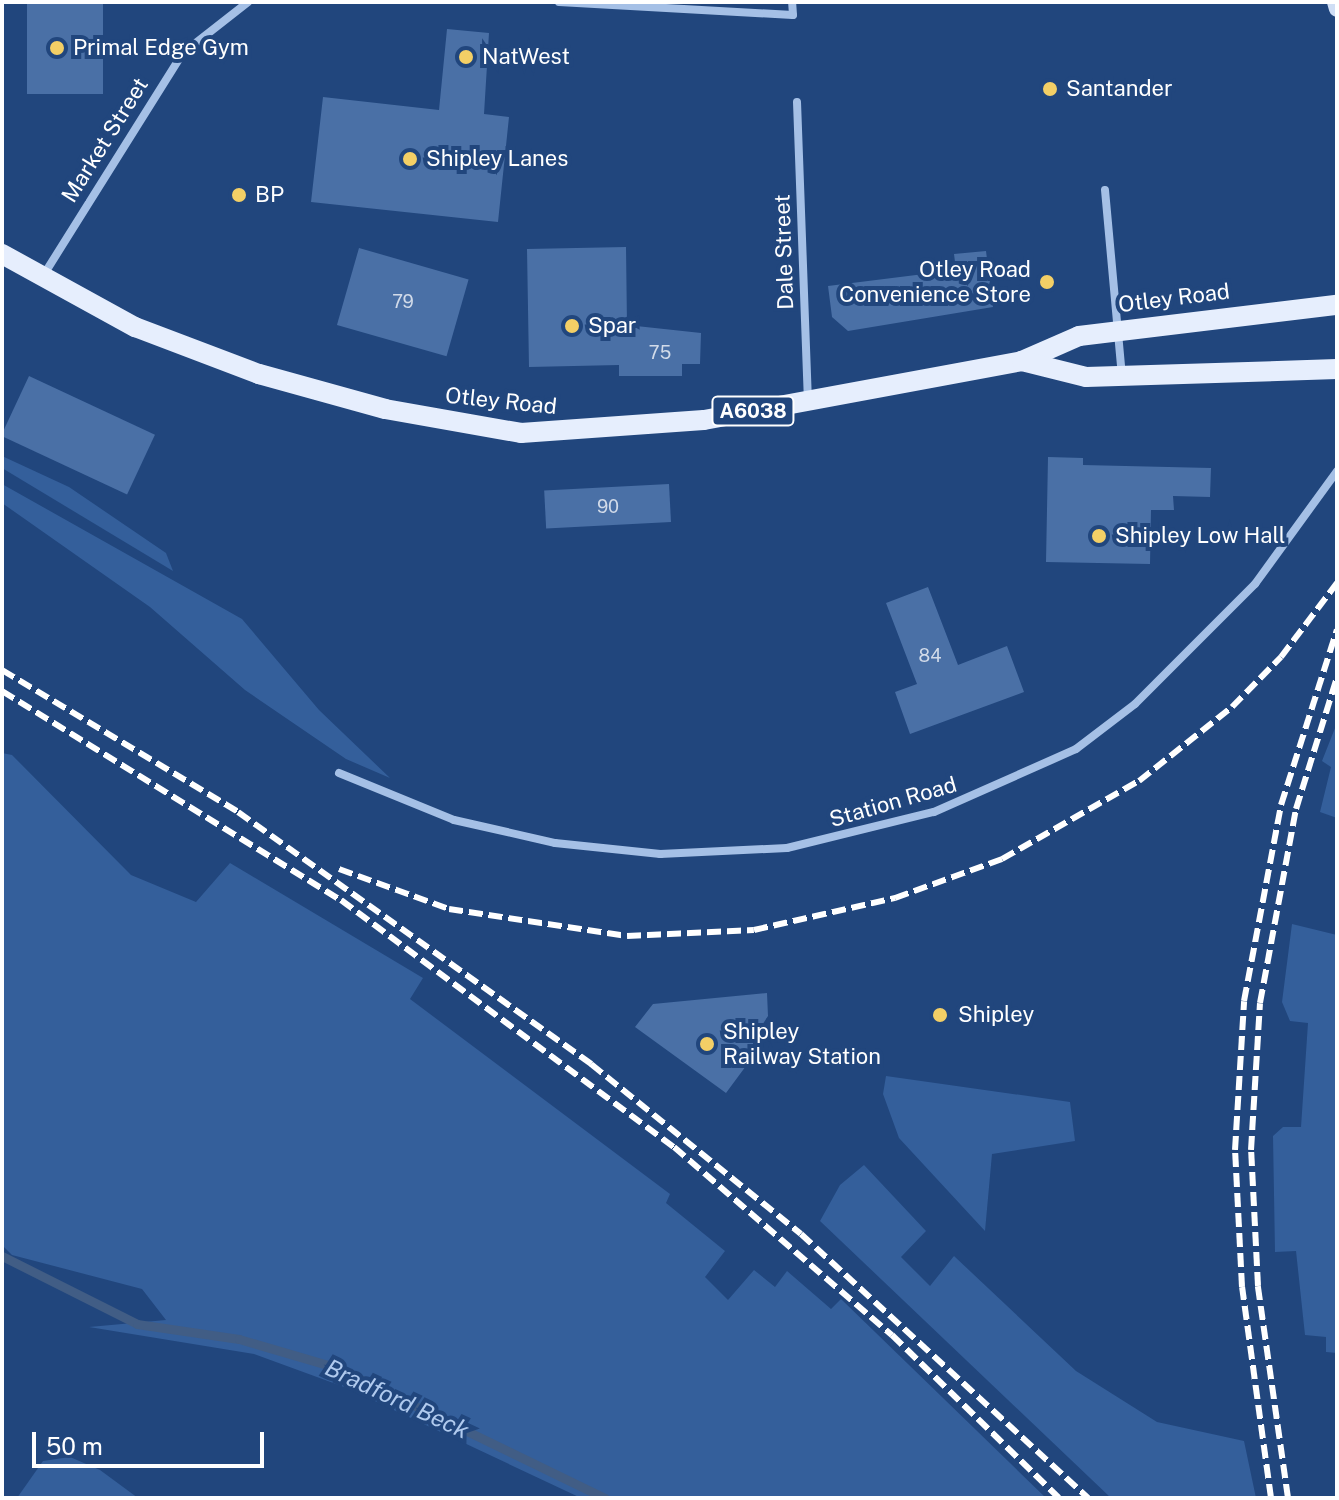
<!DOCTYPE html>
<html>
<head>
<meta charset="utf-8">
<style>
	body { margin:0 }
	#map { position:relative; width:1339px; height:1500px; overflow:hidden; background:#21467d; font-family:"Public Sans",sans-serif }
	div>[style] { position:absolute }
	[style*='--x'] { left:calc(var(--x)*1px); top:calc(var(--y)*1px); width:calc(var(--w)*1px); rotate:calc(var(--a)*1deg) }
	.green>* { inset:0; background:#345f9b }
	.stream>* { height:9px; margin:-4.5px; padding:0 4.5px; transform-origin:4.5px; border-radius:4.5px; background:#415d85 }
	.building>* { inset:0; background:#4a70a6; transform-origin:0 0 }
	.street>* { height:8px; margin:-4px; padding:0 4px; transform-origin:4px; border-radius:4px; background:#a5c0e6 }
	.secondary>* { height:16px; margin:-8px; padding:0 8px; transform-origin:8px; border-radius:8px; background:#cfdef5 }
	.primary>* { height:20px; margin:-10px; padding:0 10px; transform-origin:10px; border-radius:10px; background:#e6eefd }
	.rail>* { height:6px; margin-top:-3px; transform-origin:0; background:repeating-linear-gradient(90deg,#fff 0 14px,transparent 0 20px) }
	.dots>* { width:22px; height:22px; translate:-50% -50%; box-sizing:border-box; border:4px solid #21467d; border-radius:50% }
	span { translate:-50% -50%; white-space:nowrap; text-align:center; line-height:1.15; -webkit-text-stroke:8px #21467d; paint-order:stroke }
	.number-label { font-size:18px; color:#d2dbe9 }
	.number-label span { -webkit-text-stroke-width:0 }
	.shield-label span { padding:2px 6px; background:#21467d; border:2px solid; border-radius:6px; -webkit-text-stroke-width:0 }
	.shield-label { font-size:20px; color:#fff; font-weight:700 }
	.poi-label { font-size:22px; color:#fff }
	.left { translate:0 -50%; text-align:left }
	.right { translate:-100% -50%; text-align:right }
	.street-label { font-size:22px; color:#fff }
	.water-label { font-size:24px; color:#b0caee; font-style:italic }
	.frame { position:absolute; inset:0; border:4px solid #fff; pointer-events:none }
	.scale { position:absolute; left:32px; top:1432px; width:232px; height:36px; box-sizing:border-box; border:4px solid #fff; border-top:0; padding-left:10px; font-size:24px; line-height:28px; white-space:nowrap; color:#fff; -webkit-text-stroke:6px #21467d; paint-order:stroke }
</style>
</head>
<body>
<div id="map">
	<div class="green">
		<i style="clip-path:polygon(2px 456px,69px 487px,166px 553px,173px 571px,2px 468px)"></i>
		<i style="clip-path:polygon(2px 484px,242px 619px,319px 710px,390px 778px,346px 759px,245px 690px,150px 607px,2px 503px)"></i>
		<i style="clip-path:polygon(1337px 723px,1337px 818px,1320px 812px,1331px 767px,1322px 761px)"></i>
		<i style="clip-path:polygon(2px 753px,12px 755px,131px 875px,196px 902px,230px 863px,423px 978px,410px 999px,670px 1194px,666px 1203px,725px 1251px,705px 1277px,728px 1300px,754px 1270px,775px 1287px,787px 1271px,831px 1309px,841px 1299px,1046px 1498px,581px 1498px,347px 1388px,254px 1354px,89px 1327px,166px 1320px,142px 1289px,12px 1255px,2px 1245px)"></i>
		<i style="clip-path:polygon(1292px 924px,1337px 935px,1337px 1353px,1326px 1352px,1326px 1337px,1305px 1335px,1296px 1251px,1275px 1252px,1273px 1136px,1283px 1127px,1301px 1127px,1308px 1023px,1290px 1021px,1282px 1002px)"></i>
		<i style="clip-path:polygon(886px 1076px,1070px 1102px,1075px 1141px,992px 1154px,985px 1231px,899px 1138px,883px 1094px)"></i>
		<i style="clip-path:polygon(864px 1165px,926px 1231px,901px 1257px,930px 1286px,954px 1256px,1076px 1371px,1157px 1422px,1244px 1441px,1256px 1498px,1111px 1498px,820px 1221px,840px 1185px)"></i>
		<i style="clip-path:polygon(70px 1457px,100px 1470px,138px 1498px,17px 1498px,43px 1461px)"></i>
	</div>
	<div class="stream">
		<i style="--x:2;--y:1256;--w:151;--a:26.7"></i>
		<i style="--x:137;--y:1324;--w:103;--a:8.4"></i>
		<i style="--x:239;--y:1339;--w:100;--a:16.3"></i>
		<i style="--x:335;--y:1367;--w:300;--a:25.9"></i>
	</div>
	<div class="building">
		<i style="left:27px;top:2px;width:76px;height:92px"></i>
		<i style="clip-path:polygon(447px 29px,489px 33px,484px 114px,509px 117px,498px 222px,311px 202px,323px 97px,439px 110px)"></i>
		<i style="clip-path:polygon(626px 247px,627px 325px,701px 333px,700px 364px,682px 364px,682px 376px,619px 376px,619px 365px,529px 367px,527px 249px)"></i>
		<i style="left:359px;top:248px;width:114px;height:80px;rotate:16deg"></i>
		<i style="clip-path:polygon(986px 251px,993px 307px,848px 331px,832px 317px,828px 286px,956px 270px,954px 254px)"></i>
		<i style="left:29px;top:376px;width:139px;height:66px;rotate:25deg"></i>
		<i style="clip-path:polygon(1048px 457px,1083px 458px,1083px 465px,1211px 468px,1210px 497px,1173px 496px,1174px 510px,1151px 510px,1150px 564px,1046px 562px)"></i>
		<i style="left:669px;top:484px;width:38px;height:125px;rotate:87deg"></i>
		<i style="clip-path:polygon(928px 587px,958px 665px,1007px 646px,1024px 692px,910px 734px,895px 692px,917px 684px,886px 603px)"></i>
		<i style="clip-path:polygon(767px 993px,768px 1016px,751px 1042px,760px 1047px,726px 1093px,635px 1027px,653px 1004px)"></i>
	</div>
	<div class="street">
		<i style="--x:559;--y:2;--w:234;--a:3.2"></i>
		<i style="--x:793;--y:15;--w:13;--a:-94"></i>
		<i style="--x:797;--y:102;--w:299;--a:87.9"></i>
		<i style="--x:1105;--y:190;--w:187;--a:84.8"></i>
		<i style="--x:43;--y:276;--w:263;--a:-57.9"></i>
		<i style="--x:183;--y:53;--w:83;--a:-38.1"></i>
		<i style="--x:339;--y:773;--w:124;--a:22.2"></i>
		<i style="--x:454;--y:820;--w:104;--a:12.8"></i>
		<i style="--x:555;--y:843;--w:106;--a:6"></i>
		<i style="--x:660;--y:854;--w:127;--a:-2.7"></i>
		<i style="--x:787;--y:848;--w:151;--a:-13.8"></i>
		<i style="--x:934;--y:812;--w:155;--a:-23.9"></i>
		<i style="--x:1076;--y:749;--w:74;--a:-37.3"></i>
		<i style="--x:1135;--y:704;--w:170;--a:-45"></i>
		<i style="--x:1255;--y:584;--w:140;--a:-54"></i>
	</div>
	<div class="secondary">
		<i style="--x:1335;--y:2;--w:7;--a:74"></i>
	</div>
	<div class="primary">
		<i style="--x:2;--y:254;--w:152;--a:28.8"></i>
		<i style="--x:135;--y:327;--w:133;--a:20.8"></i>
		<i style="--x:259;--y:374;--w:131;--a:15.5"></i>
		<i style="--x:385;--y:409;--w:138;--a:10"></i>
		<i style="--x:521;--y:433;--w:183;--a:-4.1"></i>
		<i style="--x:704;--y:420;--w:323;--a:-10.5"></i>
		<i style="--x:1022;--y:361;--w:62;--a:-23.7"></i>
		<i style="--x:1079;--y:336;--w:260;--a:-6.9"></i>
		<i style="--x:1022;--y:361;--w:66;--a:14"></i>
		<i style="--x:1086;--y:377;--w:251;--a:-1.8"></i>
	</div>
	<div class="rail">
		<i style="--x:2;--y:670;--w:275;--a:31"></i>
		<i style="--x:238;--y:812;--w:434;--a:35.5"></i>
		<i style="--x:591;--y:1064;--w:270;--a:39"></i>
		<i style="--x:801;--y:1234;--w:390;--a:42.6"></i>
		<i style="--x:2;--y:691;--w:398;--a:31.7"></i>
		<i style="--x:341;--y:900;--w:415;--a:36.6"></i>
		<i style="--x:674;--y:1147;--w:288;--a:40.8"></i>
		<i style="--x:892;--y:1335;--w:233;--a:44.3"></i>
		<i style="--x:339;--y:869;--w:117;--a:20"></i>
		<i style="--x:449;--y:909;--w:180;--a:8.6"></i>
		<i style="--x:627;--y:936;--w:127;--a:-2.7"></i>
		<i style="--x:754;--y:930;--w:145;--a:-12.8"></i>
		<i style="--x:895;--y:898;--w:114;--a:-20"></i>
		<i style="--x:1002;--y:859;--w:158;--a:-29.7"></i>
		<i style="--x:1139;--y:781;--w:119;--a:-38.5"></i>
		<i style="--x:1232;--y:707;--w:70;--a:-45.6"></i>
		<i style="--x:1281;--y:657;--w:93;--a:-52.9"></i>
		<i style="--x:1271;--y:1498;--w:213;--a:-97.8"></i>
		<i style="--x:1242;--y:1287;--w:137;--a:-92.9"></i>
		<i style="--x:1235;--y:1150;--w:149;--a:-86.5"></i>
		<i style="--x:1244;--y:1001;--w:199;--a:-79.3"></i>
		<i style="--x:1281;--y:805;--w:184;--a:-72.3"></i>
		<i style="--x:1288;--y:1498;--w:214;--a:-98.1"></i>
		<i style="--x:1258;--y:1286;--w:136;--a:-92.9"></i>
		<i style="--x:1251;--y:1150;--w:147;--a:-86.5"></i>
		<i style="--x:1260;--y:1003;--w:197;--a:-79.5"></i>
		<i style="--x:1296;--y:809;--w:138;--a:-72.7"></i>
	</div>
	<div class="dots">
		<i style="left:57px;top:48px;background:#f3cf66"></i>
		<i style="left:466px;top:57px;background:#f3cf66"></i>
		<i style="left:1050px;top:89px;background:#f3cf66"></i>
		<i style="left:410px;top:159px;background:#f3cf66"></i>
		<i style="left:239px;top:195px;background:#f3cf66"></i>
		<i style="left:1047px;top:282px;background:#f3cf66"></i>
		<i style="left:572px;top:326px;background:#f3cf66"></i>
		<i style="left:1099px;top:536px;background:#f3cf66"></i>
		<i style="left:940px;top:1015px;background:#f3cf66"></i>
		<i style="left:707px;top:1044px;background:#f3cf66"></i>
	</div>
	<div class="number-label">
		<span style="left:403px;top:302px">79</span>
		<span style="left:660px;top:353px">75</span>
		<span style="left:608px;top:507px">90</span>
		<span style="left:930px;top:656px">84</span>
	</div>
	<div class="shield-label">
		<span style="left:753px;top:411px">A6038</span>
	</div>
	<div class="poi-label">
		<span class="left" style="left:73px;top:48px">Primal Edge Gym</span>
		<span class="left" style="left:482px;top:57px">NatWest</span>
		<span class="left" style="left:1066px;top:89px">Santander</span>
		<span class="left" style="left:426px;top:159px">Shipley Lanes</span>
		<span class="left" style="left:255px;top:195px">BP</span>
		<span class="right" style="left:1031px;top:282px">Otley Road<br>Convenience Store</span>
		<span class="left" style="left:588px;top:326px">Spar</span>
		<span class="left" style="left:1115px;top:536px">Shipley Low Hall</span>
		<span class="left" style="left:958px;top:1015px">Shipley</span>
		<span class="left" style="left:723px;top:1044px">Shipley<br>Railway Station</span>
	</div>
	<div class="street-label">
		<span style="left:105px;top:140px;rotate:-58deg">Market Street</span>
		<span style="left:784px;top:252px;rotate:-92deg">Dale Street</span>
		<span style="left:1174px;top:298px;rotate:-7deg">Otley Road</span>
		<span style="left:501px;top:401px;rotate:6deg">Otley Road</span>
		<span style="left:893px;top:802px;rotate:-16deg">Station Road</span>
	</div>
	<div class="water-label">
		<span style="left:397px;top:1399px;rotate:25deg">Bradford Beck</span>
	</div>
	<div class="frame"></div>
	<div class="scale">50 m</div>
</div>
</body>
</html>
